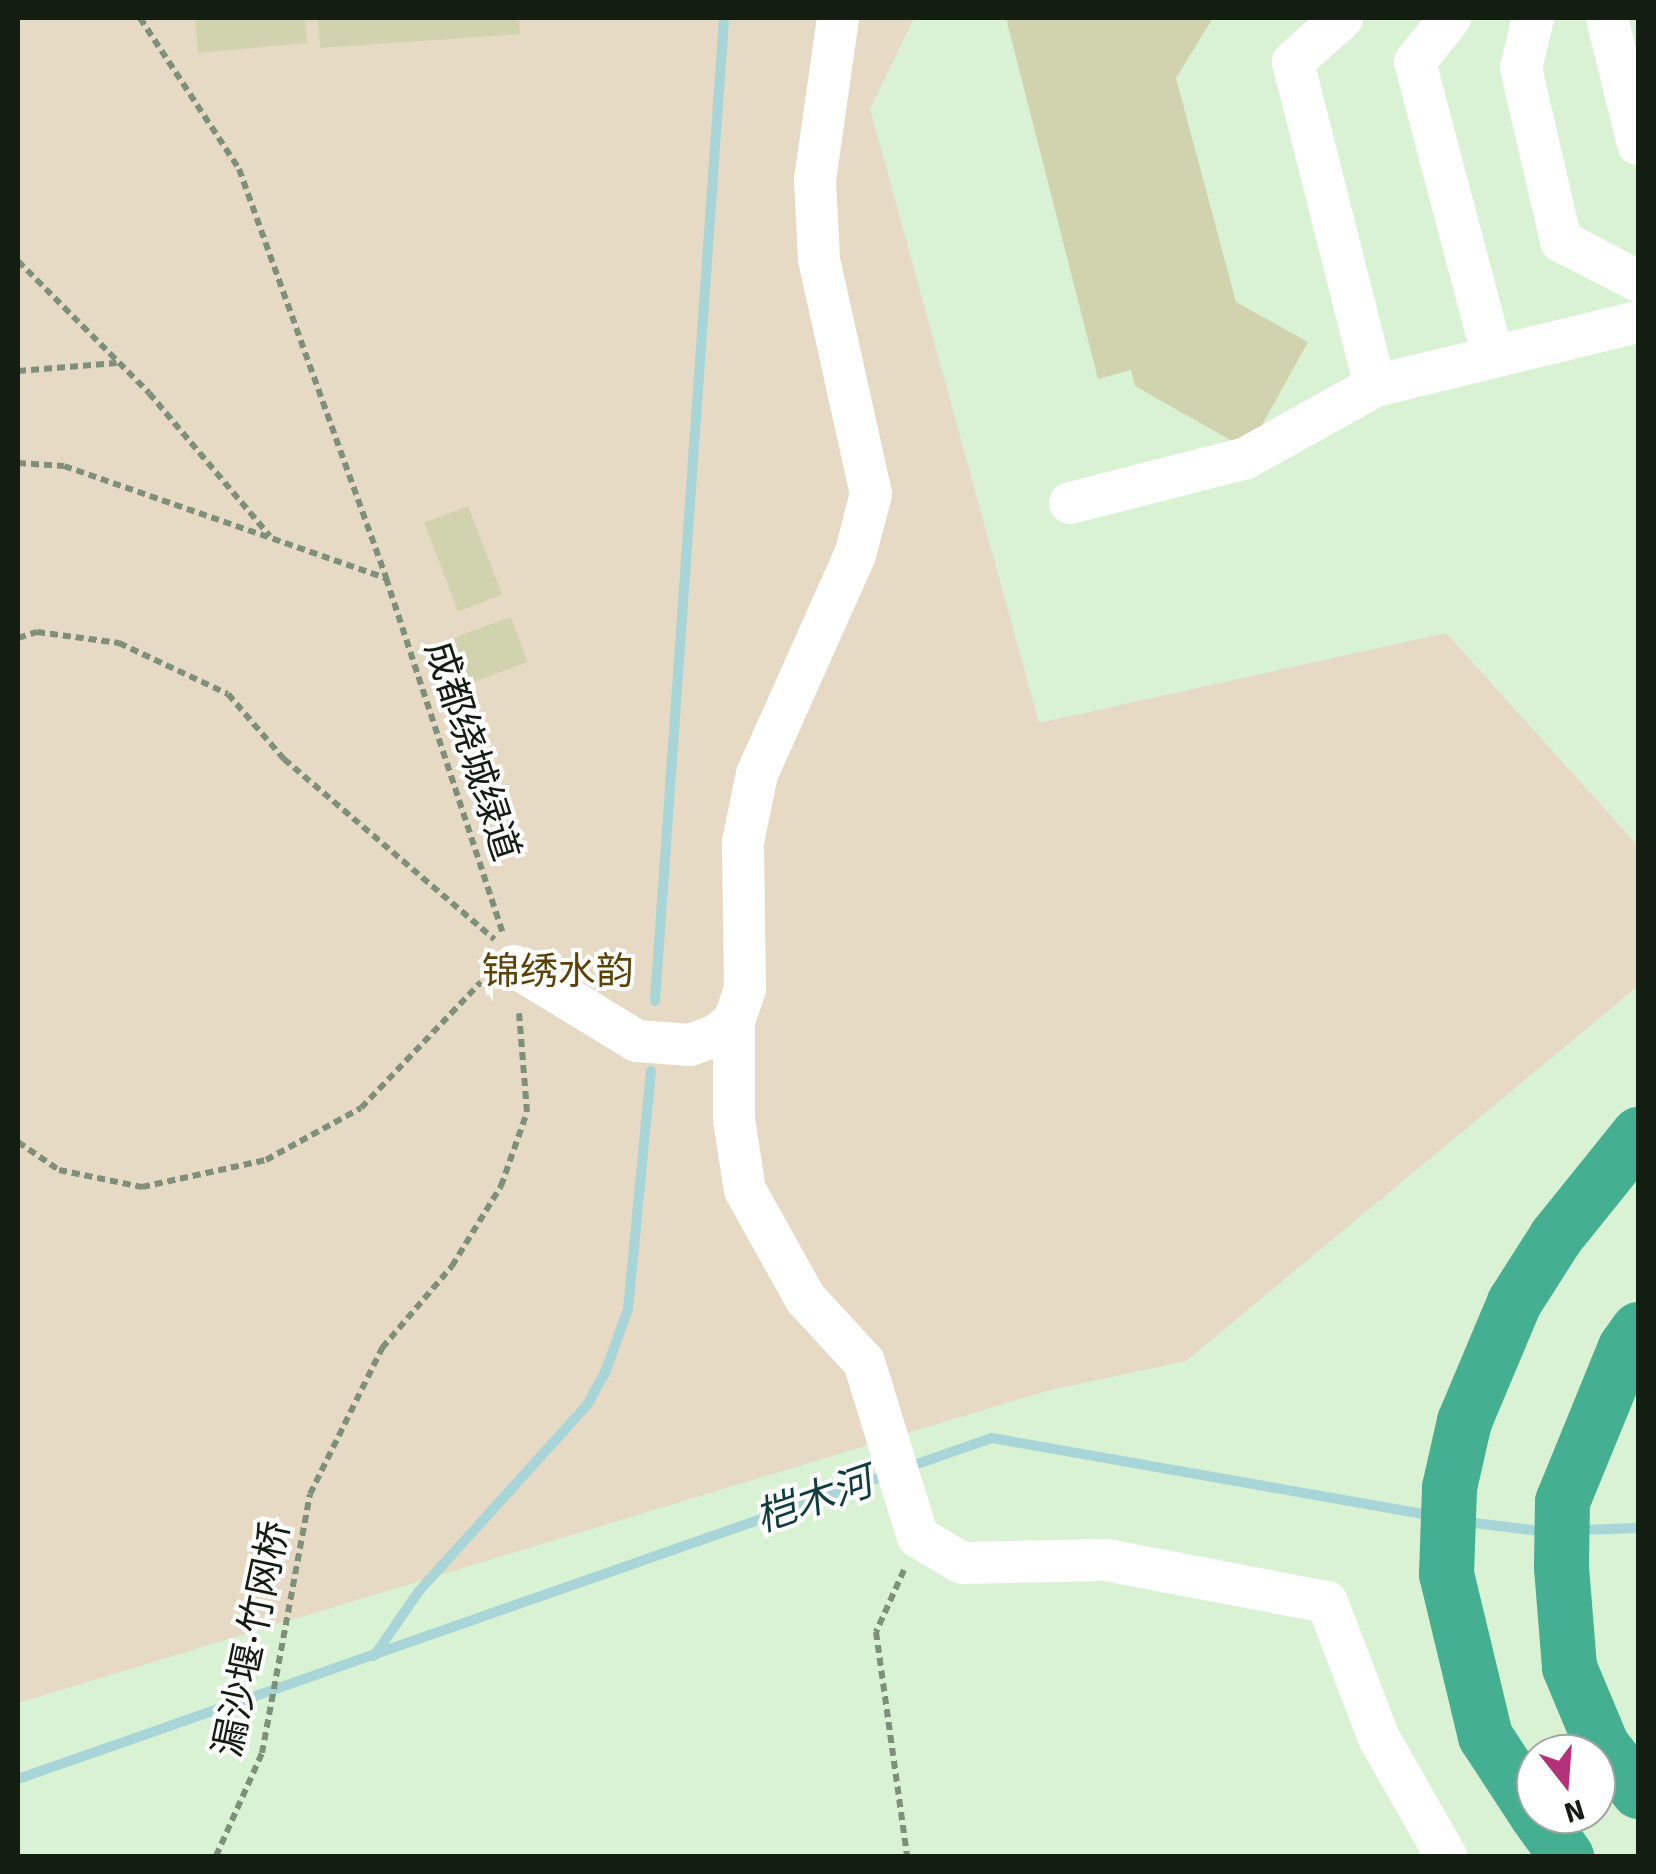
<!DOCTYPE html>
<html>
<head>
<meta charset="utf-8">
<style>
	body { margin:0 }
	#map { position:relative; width:1656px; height:1874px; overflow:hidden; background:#d9f2d4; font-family:Signika,"Noto Sans SC",sans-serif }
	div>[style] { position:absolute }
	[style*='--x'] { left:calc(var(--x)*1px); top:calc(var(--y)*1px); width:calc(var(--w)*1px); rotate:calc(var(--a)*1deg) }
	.green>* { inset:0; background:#e6dac4 }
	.stream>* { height:10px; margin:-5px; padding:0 5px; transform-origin:5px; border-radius:5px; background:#a7d5d8 }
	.building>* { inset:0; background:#d1d3af; transform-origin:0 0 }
	.path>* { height:6px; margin-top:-3px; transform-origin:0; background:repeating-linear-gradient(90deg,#7e907a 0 8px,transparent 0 13px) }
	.minor>* { height:42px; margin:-21px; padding:0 21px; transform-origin:21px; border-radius:21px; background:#fff }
	.highway>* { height:55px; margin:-27.5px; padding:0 27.5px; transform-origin:27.5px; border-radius:27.5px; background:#45b091 }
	span { translate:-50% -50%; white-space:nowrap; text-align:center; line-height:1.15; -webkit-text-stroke:8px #fff; paint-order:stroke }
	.street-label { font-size:38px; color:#141d12 }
	.park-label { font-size:38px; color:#5d4208 }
	.water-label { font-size:40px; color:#113d3f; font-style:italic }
	.frame { position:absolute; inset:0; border:20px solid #141d12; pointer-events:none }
	.north { position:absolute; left:1516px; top:1734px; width:100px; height:100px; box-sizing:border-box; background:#fff; border:2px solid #a1a5a0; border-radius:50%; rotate:163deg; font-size:28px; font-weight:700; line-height:40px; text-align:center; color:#141d12 }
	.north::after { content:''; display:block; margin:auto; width:35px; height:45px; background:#b4317a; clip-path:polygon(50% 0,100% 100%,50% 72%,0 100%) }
</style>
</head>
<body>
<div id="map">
	<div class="green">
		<i style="clip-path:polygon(18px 18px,914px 18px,870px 109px,1039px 723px,1446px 633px,1638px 846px,1638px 986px,1186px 1361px,1046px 1391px,18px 1703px)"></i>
	</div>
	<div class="stream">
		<i style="--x:655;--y:1001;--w:985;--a:-85.98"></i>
		<i style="--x:908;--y:1467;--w:89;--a:-19"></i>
		<i style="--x:992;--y:1438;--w:449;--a:10"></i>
		<i style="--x:1466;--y:1522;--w:83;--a:7"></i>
		<i style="--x:1580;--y:1530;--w:58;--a:-2"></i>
		<i style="--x:374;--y:1656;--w:79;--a:-55.3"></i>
		<i style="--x:419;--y:1591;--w:251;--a:-47.9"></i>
		<i style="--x:587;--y:1405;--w:37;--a:-61"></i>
		<i style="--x:605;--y:1373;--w:68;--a:-70.2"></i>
		<i style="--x:628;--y:1309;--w:239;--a:-84.5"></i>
		<i style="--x:18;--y:1779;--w:921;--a:-19.28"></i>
	</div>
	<div class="building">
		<i style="clip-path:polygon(195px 18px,305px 18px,307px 43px,198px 53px)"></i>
		<i style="clip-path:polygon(318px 18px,519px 18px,520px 34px,320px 48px)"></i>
		<i style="clip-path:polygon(1006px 18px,1213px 18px,1176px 78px,1236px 302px,1308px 342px,1248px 450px,1135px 386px,1131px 370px,1098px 379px)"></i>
		<i style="left:468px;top:506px;width:95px;height:47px;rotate:69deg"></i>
		<i style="left:511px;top:617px;width:48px;height:75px;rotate:70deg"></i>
	</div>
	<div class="path">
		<i style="--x:140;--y:18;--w:181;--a:56.7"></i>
		<i style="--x:239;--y:169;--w:435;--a:70.2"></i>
		<i style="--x:386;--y:578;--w:374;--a:71.8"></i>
		<i style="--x:18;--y:261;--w:186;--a:45.2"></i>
		<i style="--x:149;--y:393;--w:187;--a:49.8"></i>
		<i style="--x:18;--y:371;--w:99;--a:-4.6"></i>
		<i style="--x:18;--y:463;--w:46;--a:3.7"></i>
		<i style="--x:64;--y:466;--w:340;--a:19.2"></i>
		<i style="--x:18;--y:638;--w:20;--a:-18"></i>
		<i style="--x:37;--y:632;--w:83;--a:7.6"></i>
		<i style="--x:119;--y:643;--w:120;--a:25.1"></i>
		<i style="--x:228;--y:694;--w:86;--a:49.3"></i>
		<i style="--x:284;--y:759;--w:277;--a:40.6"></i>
		<i style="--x:18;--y:1142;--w:50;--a:34.3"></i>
		<i style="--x:59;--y:1170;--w:85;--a:11.6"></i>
		<i style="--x:142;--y:1187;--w:127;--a:-12.3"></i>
		<i style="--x:266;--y:1160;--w:108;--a:-28.7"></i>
		<i style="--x:361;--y:1108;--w:174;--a:-46.4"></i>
		<i style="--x:904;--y:1570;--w:68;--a:114.3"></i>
		<i style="--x:876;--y:1632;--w:226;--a:82.1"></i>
		<i style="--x:216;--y:1856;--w:113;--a:-65.9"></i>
		<i style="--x:262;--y:1753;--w:263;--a:-79.5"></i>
		<i style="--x:310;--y:1494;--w:163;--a:-63.7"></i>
		<i style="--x:382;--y:1348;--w:108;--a:-49.5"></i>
		<i style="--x:452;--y:1266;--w:94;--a:-58.5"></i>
		<i style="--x:501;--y:1186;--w:78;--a:-70.6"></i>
		<i style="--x:527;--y:1112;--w:99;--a:-94.6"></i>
	</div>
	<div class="minor">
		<i style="--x:1342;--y:18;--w:66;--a:138.1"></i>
		<i style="--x:1293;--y:62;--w:334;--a:75.8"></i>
		<i style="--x:1375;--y:386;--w:271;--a:-13.7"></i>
		<i style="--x:1450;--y:18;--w:56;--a:128.5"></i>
		<i style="--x:1415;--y:62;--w:305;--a:75.2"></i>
		<i style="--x:1533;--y:18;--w:51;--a:103.5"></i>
		<i style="--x:1521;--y:68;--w:178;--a:77"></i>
		<i style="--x:1561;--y:241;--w:87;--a:27.5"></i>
		<i style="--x:1607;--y:18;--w:130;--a:76.2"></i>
		<i style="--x:1070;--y:503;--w:182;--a:-14.3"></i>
		<i style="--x:1246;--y:458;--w:148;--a:-29.2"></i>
		<i style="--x:514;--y:966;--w:144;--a:31.4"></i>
		<i style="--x:637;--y:1041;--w:53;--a:4.3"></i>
		<i style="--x:690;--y:1045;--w:27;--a:-20"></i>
		<i style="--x:715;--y:1036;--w:24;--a:-38"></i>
		<i style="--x:734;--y:1021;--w:34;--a:-71"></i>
		<i style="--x:745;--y:989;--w:147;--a:-90.8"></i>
		<i style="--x:743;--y:842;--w:69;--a:-78.4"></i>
		<i style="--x:757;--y:774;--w:240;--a:-65.9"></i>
		<i style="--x:855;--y:555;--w:63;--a:-75.3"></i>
		<i style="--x:871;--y:494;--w:241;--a:-102.5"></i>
		<i style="--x:819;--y:259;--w:79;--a:-92.9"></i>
		<i style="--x:815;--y:180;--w:164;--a:-81.9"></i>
		<i style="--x:734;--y:1021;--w:99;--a:90"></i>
		<i style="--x:734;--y:1120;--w:71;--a:81.1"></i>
		<i style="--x:745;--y:1190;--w:124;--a:60.9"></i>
		<i style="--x:805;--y:1298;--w:87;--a:47.3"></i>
		<i style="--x:864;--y:1362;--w:183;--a:72.9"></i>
		<i style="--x:918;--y:1537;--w:51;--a:30.6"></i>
		<i style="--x:962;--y:1563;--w:144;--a:-1.2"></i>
		<i style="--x:1106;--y:1560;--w:225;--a:10.8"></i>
		<i style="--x:1327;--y:1602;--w:146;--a:69.1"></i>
		<i style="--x:1379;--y:1738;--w:136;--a:60.4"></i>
	</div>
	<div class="highway">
		<i style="--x:1638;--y:1329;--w:22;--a:126"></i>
		<i style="--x:1625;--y:1347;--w:166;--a:112.2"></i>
		<i style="--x:1562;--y:1501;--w:66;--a:90.9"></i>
		<i style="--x:1561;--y:1567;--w:100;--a:85.4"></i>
		<i style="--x:1569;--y:1667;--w:86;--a:67.3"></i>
		<i style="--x:1602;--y:1746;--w:58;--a:51.3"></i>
		<i style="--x:1536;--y:1814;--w:93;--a:-123.2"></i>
		<i style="--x:1485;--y:1736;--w:167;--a:-103.5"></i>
		<i style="--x:1446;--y:1574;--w:87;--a:-88"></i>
		<i style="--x:1449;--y:1487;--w:68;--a:-77.2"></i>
		<i style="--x:1464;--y:1421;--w:129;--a:-67.2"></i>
		<i style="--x:1514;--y:1302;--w:78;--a:-57.5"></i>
		<i style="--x:1556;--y:1236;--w:131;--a:-51.2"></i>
		<i style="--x:1536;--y:1814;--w:52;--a:54.5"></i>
	</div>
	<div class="street-label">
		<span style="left:472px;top:751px;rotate:72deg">成都绕城绿道</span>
		<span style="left:252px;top:1639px;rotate:-78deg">漏沙堰·竹网桥</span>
	</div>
	<div class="park-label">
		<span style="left:558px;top:972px">锦绣水韵</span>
	</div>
	<div class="water-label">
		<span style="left:814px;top:1500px;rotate:-19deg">桤木河</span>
	</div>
	<div class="frame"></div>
	<div class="north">N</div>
</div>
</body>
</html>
